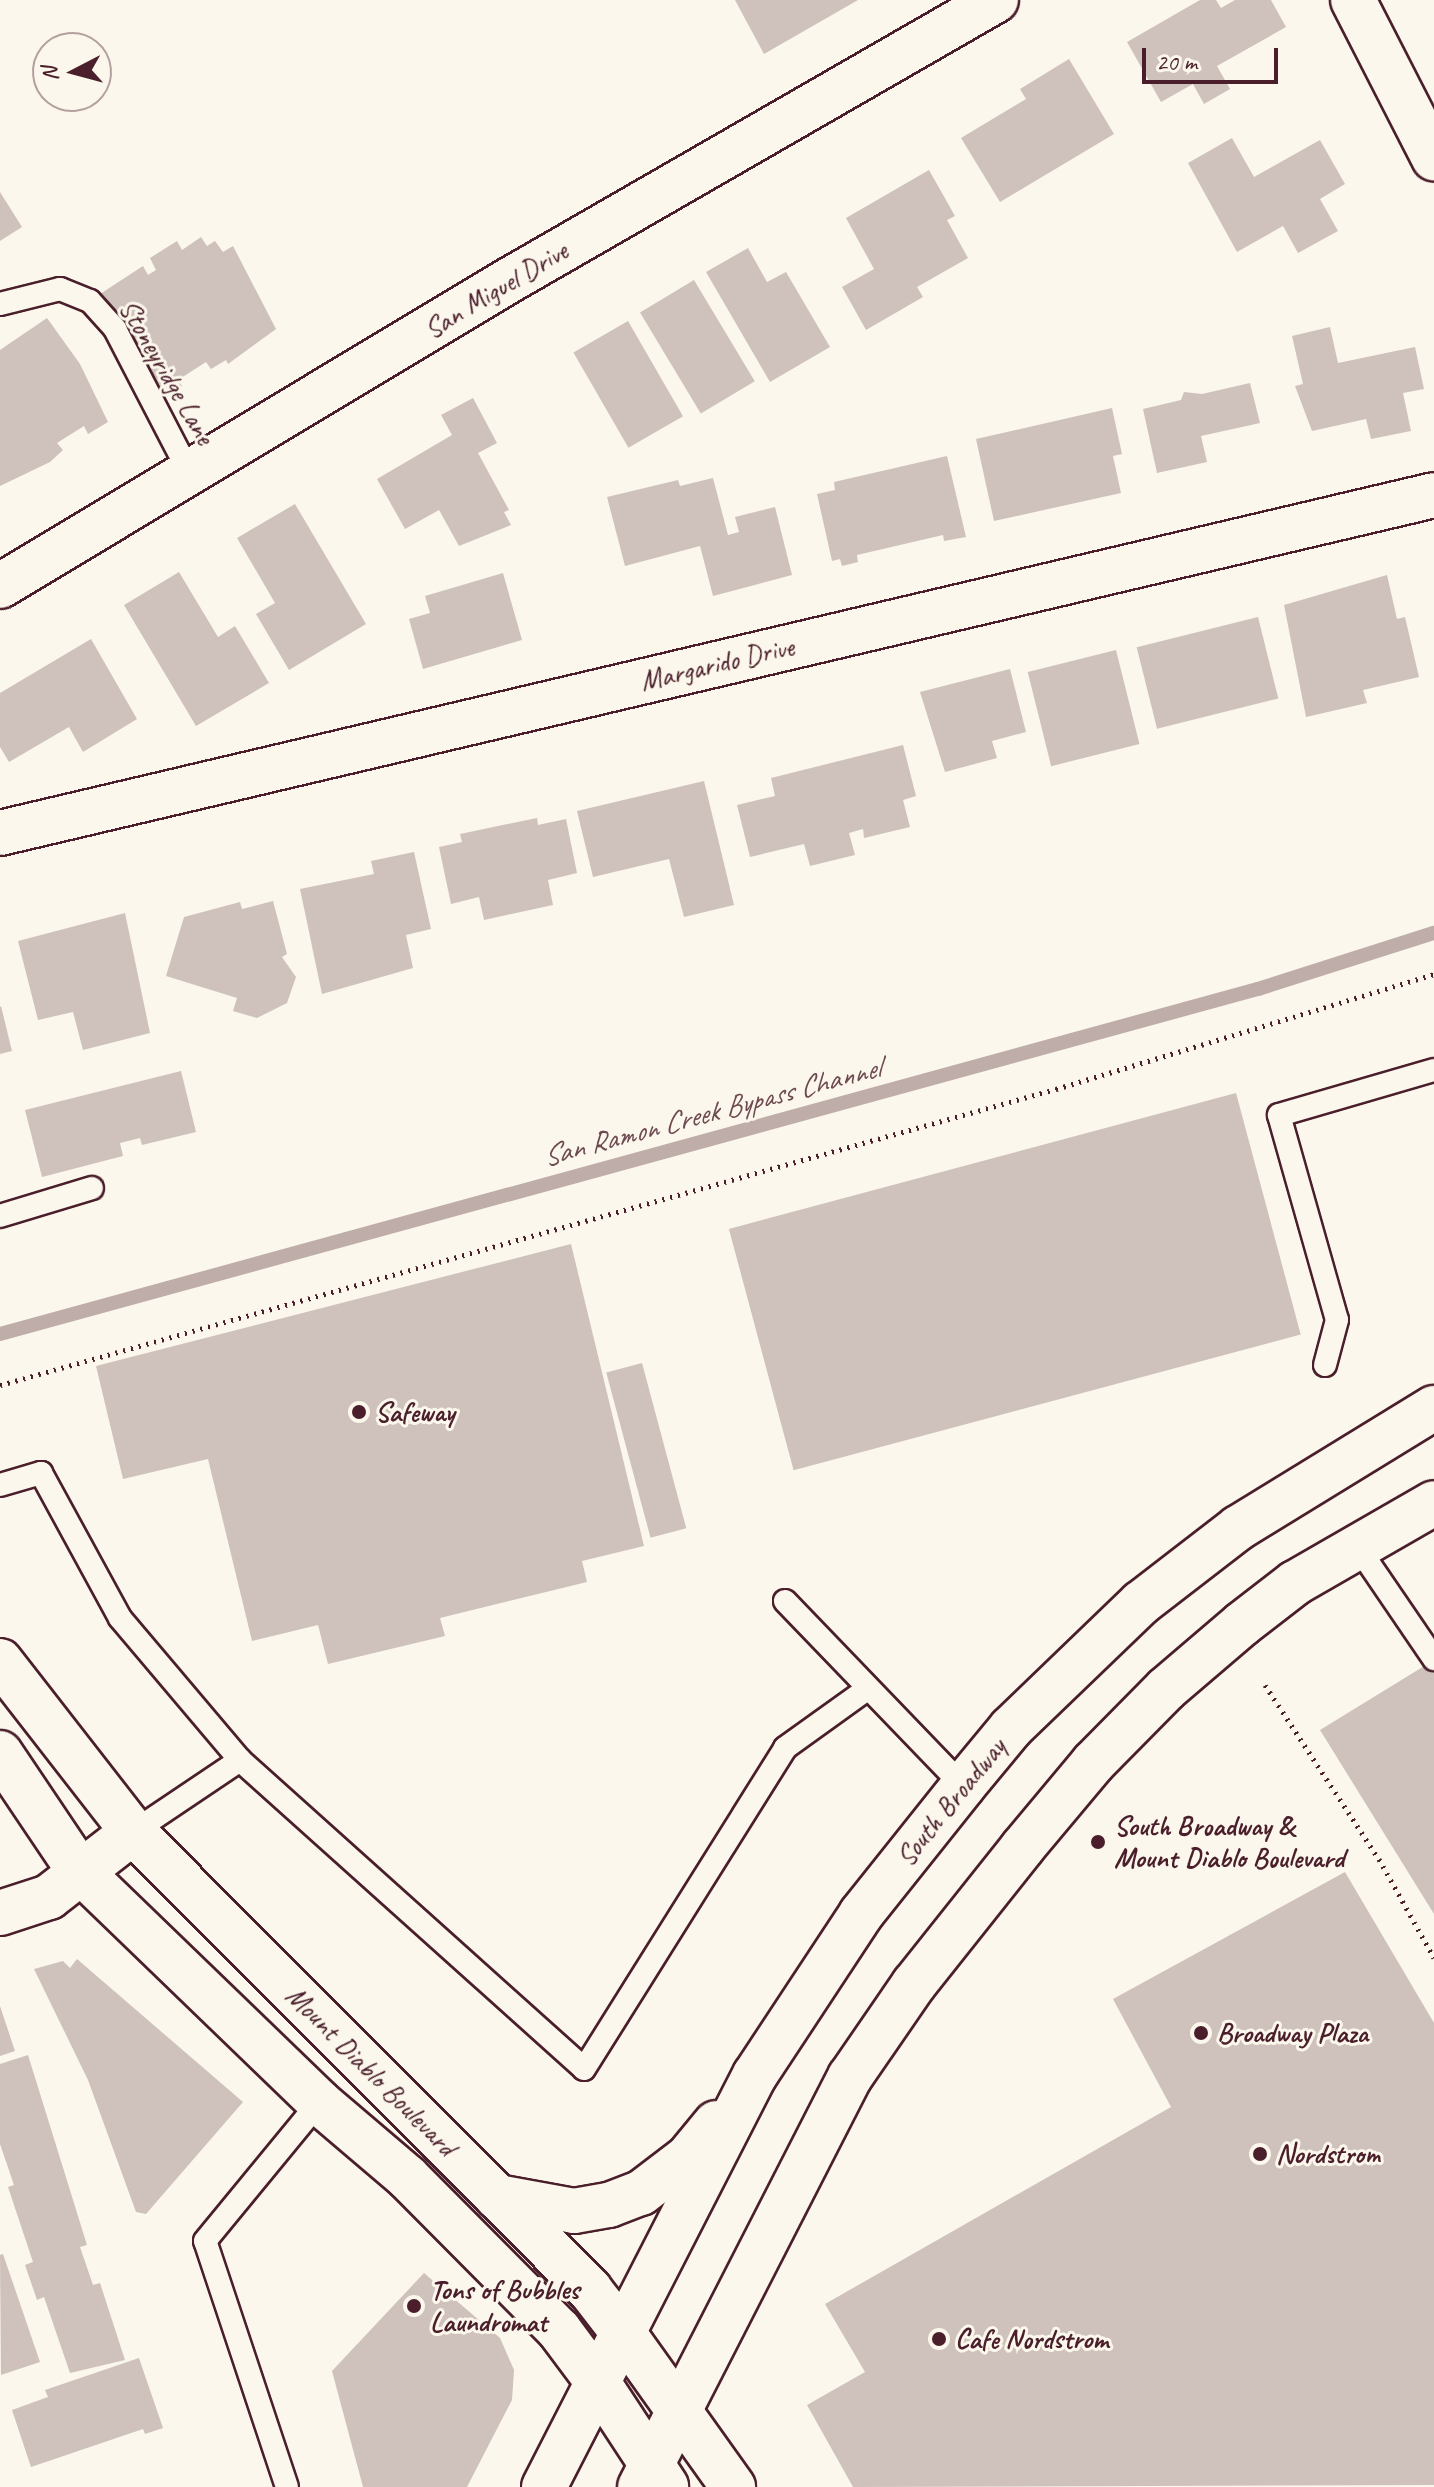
<!DOCTYPE html>
<html>
<head>
<meta charset="utf-8">
<style>
	body { margin:0 }
	#map { position:relative; width:1434px; height:2487px; overflow:hidden; background:#fbf7ec; font-family:Caveat,sans-serif }
	div>[style] { position:absolute }
	[style*='--x'] { left:calc(var(--x)*1px); top:calc(var(--y)*1px); width:calc(var(--w)*1px); rotate:calc(var(--a)*1deg) }
	.stream>* { height:14px; margin:-7px; padding:0 7px; transform-origin:7px; border-radius:7px; background:#bfadaa }
	.building>* { inset:0; background:#cfc2bc; transform-origin:0 0 }
	.path>* { height:5px; margin-top:-2.5px; transform-origin:0; background:repeating-linear-gradient(90deg,#4a1f2b 0 2px,transparent 0 8px) }
	.roads { filter:drop-shadow(2px 0 #4a1f2b) drop-shadow(-2px 0 #4a1f2b) drop-shadow(0 2px #4a1f2b) drop-shadow(0 -2px #4a1f2b) }
	.service>* { height:22px; margin:-11px; padding:0 11px; transform-origin:11px; border-radius:11px; background:#fbf7ec }
	.minor>* { height:44px; margin:-22px; padding:0 22px; transform-origin:22px; border-radius:22px; background:#fbf7ec }
	.tertiary>* { height:44px; margin:-22px; padding:0 22px; transform-origin:22px; border-radius:22px; background:#fbf7ec }
	.secondary>* { height:44px; margin:-22px; padding:0 22px; transform-origin:22px; border-radius:22px; background:#fbf7ec }
	.dots>* { width:22px; height:22px; translate:-50% -50%; box-sizing:border-box; border:4px solid #fbf7ec; border-radius:50% }
	span { translate:-50% -50%; white-space:nowrap; text-align:center; line-height:1.15; -webkit-text-stroke:6px #fbf7ec; paint-order:stroke }
	.street-label { font-size:28px; color:#4a1f2b }
	.poi-label { font-size:28px; color:#4a1f2b; font-weight:700 }
	.left { translate:0 -50%; text-align:left }
	.water-label { font-size:30px; color:#6d4a51; font-style:italic }
	.north { position:absolute; left:32px; top:32px; width:80px; height:80px; box-sizing:border-box; background:#fbf7ec; border:2px solid #b4a19f; border-radius:50%; rotate:264deg; font-size:22px; font-weight:700; line-height:32px; text-align:center; color:#4a1f2b }
	.north::after { content:''; display:block; margin:auto; width:28px; height:36px; background:#4a1f2b; clip-path:polygon(50% 0,100% 100%,50% 72%,0 100%) }
	.scale { position:absolute; left:1142px; top:48px; width:136px; height:36px; box-sizing:border-box; border:4px solid #4a1f2b; border-top:0; padding-left:10px; font-size:24px; line-height:28px; white-space:nowrap; color:#4a1f2b; -webkit-text-stroke:6px #fbf7ec; paint-order:stroke }
</style>
</head>
<body>
<div id="map">
	<div class="stream">
		<i style="--x:0;--y:1334;--w:1304;--a:-15.34"></i>
		<i style="--x:1258;--y:989;--w:185;--a:-17.7"></i>
	</div>
	<div class="building">
		<i style="clip-path:polygon(735px 0,858px 0,764px 54px)"></i>
		<i style="clip-path:polygon(1200px 0,1216px 0,1221px 8px,1235px 0,1271px 0,1286px 27px,1217px 66px,1230px 89px,1204px 104px,1193px 84px,1161px 102px,1127px 42px)"></i>
		<i style="clip-path:polygon(1069px 59px,1114px 134px,1000px 202px,961px 138px,1026px 99px,1020px 89px)"></i>
		<i style="clip-path:polygon(1232px 138px,1254px 177px,1320px 140px,1345px 184px,1320px 199px,1338px 231px,1298px 253px,1283px 226px,1237px 252px,1188px 163px)"></i>
		<i style="clip-path:polygon(929px 170px,955px 216px,947px 220px,968px 258px,917px 287px,923px 297px,866px 330px,842px 287px,874px 269px,846px 218px)"></i>
		<i style="clip-path:polygon(0 192px,22px 227px,0 241px)"></i>
		<i style="clip-path:polygon(201px 237px,207px 246px,215px 241px,223px 252px,233px 246px,276px 329px,228px 364px,226px 360px,211px 369px,206px 362px,178px 380px,182px 386px,166px 396px,154px 375px,149px 378px,100px 294px,143px 266px,148px 275px,156px 270px,150px 258px,177px 241px,182px 250px)"></i>
		<i style="clip-path:polygon(748px 248px,767px 282px,786px 272px,830px 347px,770px 382px,706px 272px)"></i>
		<i style="left:694px;top:280px;width:118px;height:63px;rotate:59deg"></i>
		<i style="clip-path:polygon(47px 318px,80px 364px,108px 422px,88px 434px,84px 426px,57px 443px,63px 450px,50px 462px,0 486px,0 350px)"></i>
		<i style="left:628px;top:321px;width:110px;height:63px;rotate:60deg"></i>
		<i style="clip-path:polygon(1330px 327px,1338px 363px,1415px 347px,1424px 389px,1403px 393px,1411px 431px,1371px 439px,1366px 419px,1312px 431px,1295px 386px,1303px 384px,1292px 336px)"></i>
		<i style="clip-path:polygon(1250px 383px,1260px 423px,1201px 436px,1207px 462px,1157px 473px,1143px 409px,1181px 400px,1184px 392px,1202px 394px)"></i>
		<i style="clip-path:polygon(473px 398px,497px 443px,478px 453px,509px 510px,504px 512px,511px 525px,459px 546px,439px 510px,405px 529px,377px 479px,452px 435px,441px 415px)"></i>
		<i style="clip-path:polygon(1112px 408px,1122px 454px,1113px 456px,1121px 493px,994px 521px,976px 439px)"></i>
		<i style="clip-path:polygon(947px 456px,966px 537px,944px 541px,943px 535px,857px 555px,858px 562px,842px 566px,840px 559px,832px 561px,817px 494px,835px 490px,834px 482px)"></i>
		<i style="clip-path:polygon(713px 478px,728px 535px,739px 532px,735px 517px,775px 507px,792px 575px,713px 596px,700px 546px,625px 566px,607px 497px,678px 480px,680px 486px)"></i>
		<i style="clip-path:polygon(295px 504px,366px 624px,289px 670px,256px 614px,275px 603px,237px 538px)"></i>
		<i style="clip-path:polygon(179px 572px,218px 637px,235px 626px,269px 683px,196px 726px,124px 605px)"></i>
		<i style="clip-path:polygon(503px 573px,522px 640px,423px 669px,409px 619px,430px 613px,425px 596px)"></i>
		<i style="clip-path:polygon(1387px 575px,1397px 619px,1405px 617px,1419px 677px,1363px 690px,1367px 703px,1306px 717px,1284px 605px)"></i>
		<i style="left:1258px;top:617px;width:84px;height:125px;rotate:76deg"></i>
		<i style="clip-path:polygon(91px 639px,137px 719px,83px 752px,69px 727px,9px 762px,0 747px,0 693px)"></i>
		<i style="left:1116px;top:650px;width:97px;height:91px;rotate:76deg"></i>
		<i style="clip-path:polygon(1010px 669px,1026px 732px,992px 741px,997px 758px,945px 772px,920px 692px)"></i>
		<i style="clip-path:polygon(903px 745px,916px 796px,903px 800px,910px 827px,864px 838px,863px 829px,849px 833px,855px 855px,810px 866px,804px 844px,750px 857px,737px 805px,775px 796px,771px 778px)"></i>
		<i style="clip-path:polygon(704px 781px,734px 905px,684px 917px,669px 859px,593px 877px,577px 811px)"></i>
		<i style="clip-path:polygon(537px 818px,538px 825px,566px 819px,577px 873px,548px 880px,553px 905px,484px 920px,479px 897px,451px 904px,439px 847px,462px 842px,460px 834px)"></i>
		<i style="clip-path:polygon(414px 852px,431px 929px,406px 935px,413px 968px,322px 994px,300px 889px,374px 874px,371px 861px)"></i>
		<i style="clip-path:polygon(273px 901px,287px 954px,282px 957px,296px 977px,287px 1003px,257px 1018px,233px 1011px,237px 998px,166px 976px,184px 917px,240px 902px,242px 909px)"></i>
		<i style="clip-path:polygon(125px 913px,150px 1033px,83px 1050px,73px 1012px,38px 1020px,18px 941px)"></i>
		<i style="clip-path:polygon(1px 1006px,12px 1051px,0 1054px,0 1007px)"></i>
		<i style="clip-path:polygon(181px 1071px,196px 1132px,142px 1145px,140px 1138px,120px 1143px,123px 1156px,42px 1177px,25px 1110px)"></i>
		<i style="left:1236px;top:1093px;width:250px;height:525px;rotate:75deg"></i>
		<i style="clip-path:polygon(571px 1244px,644px 1546px,582px 1561px,587px 1582px,440px 1618px,445px 1636px,328px 1664px,318px 1625px,252px 1641px,208px 1459px,123px 1479px,96px 1366px)"></i>
		<i style="left:642px;top:1363px;width:171px;height:37px;rotate:75deg"></i>
		<i style="clip-path:polygon(1434px 1660px,1434px 1914px,1320px 1730px)"></i>
		<i style="clip-path:polygon(1345px 1872px,1434px 2023px,1434px 2485px,853px 2487px,807px 2405px,865px 2372px,825px 2304px,1171px 2107px,1113px 1999px)"></i>
		<i style="clip-path:polygon(77px 1959px,243px 2102px,146px 2214px,136px 2212px,88px 2080px,34px 1969px,63px 1961px,70px 1968px)"></i>
		<i style="clip-path:polygon(0 2006px,15px 2051px,0 2056px)"></i>
		<i style="clip-path:polygon(28px 2055px,87px 2245px,80px 2247px,93px 2285px,100px 2283px,125px 2360px,70px 2373px,44px 2297px,37px 2300px,25px 2265px,33px 2262px,8px 2187px,14px 2185px,0 2144px,0 2064px)"></i>
		<i style="clip-path:polygon(3px 2254px,40px 2362px,1px 2375px,0 2255px)"></i>
		<i style="clip-path:polygon(424px 2273px,500px 2338px,514px 2370px,512px 2400px,467px 2487px,363px 2487px,332px 2371px)"></i>
		<i style="clip-path:polygon(139px 2358px,163px 2428px,145px 2434px,143px 2429px,31px 2467px,12px 2410px,48px 2397px,45px 2390px)"></i>
	</div>
	<div class="path">
		<i style="--x:0;--y:1385;--w:1097;--a:-15.66"></i>
		<i style="--x:1056;--y:1089;--w:395;--a:-16.9"></i>
		<i style="--x:1265;--y:1685;--w:208;--a:56.8"></i>
		<i style="--x:1379;--y:1859;--w:113;--a:60.9"></i>
	</div>
	<div class="roads">
		<div class="service">
			<i style="--x:0;--y:304;--w:62;--a:-14"></i>
			<i style="--x:60;--y:289;--w:32;--a:22"></i>
			<i style="--x:90;--y:301;--w:38;--a:48"></i>
			<i style="--x:115;--y:329;--w:161;--a:62.6"></i>
			<i style="--x:0;--y:1216;--w:96;--a:-16.9"></i>
			<i style="--x:1325;--y:1365;--w:47;--a:-75.1"></i>
			<i style="--x:1337;--y:1320;--w:213;--a:-105.8"></i>
			<i style="--x:1279;--y:1115;--w:161;--a:-16.2"></i>
			<i style="--x:0;--y:1485;--w:43;--a:-16.3"></i>
			<i style="--x:41;--y:1473;--w:165;--a:61.4"></i>
			<i style="--x:120;--y:1618;--w:186;--a:49.8"></i>
			<i style="--x:240;--y:1760;--w:462;--a:41.9"></i>
			<i style="--x:584;--y:2069;--w:379;--a:-57.9"></i>
			<i style="--x:785;--y:1748;--w:101;--a:-35.7"></i>
			<i style="--x:1357;--y:1546;--w:137;--a:55.7"></i>
			<i style="--x:785;--y:1601;--w:257;--a:46.1"></i>
			<i style="--x:133;--y:1832;--w:129;--a:-33.9"></i>
			<i style="--x:287;--y:2487;--w:259;--a:-108.4"></i>
			<i style="--x:205;--y:2241;--w:180;--a:-50.6"></i>
		</div>
		<div class="minor">
			<i style="--x:1353;--y:0;--w:178;--a:62.9"></i>
			<i style="--x:0;--y:833;--w:1473;--a:-13.26"></i>
			<i style="--x:0;--y:1913;--w:52;--a:-18.1"></i>
			<i style="--x:49;--y:1897;--w:106;--a:-37.7"></i>
		</div>
		<div class="tertiary">
			<i style="--x:0;--y:586;--w:593;--a:-30.98"></i>
			<i style="--x:508;--y:281;--w:563;--a:-29.93"></i>
			<i style="--x:0;--y:1661;--w:217;--a:52.1"></i>
			<i style="--x:133;--y:1832;--w:647;--a:45.06"></i>
			<i style="--x:590;--y:2290;--w:56;--a:52.3"></i>
			<i style="--x:0;--y:1753;--w:140;--a:56.1"></i>
			<i style="--x:78;--y:1869;--w:335;--a:44"></i>
			<i style="--x:319;--y:2102;--w:116;--a:40.4"></i>
			<i style="--x:407;--y:2177;--w:216;--a:45.2"></i>
			<i style="--x:559;--y:2330;--w:64;--a:53.3"></i>
		</div>
		<div class="secondary">
			<i style="--x:497;--y:2197;--w:78;--a:10.3"></i>
			<i style="--x:574;--y:2211;--w:36;--a:-10"></i>
			<i style="--x:609;--y:2205;--w:34;--a:-21"></i>
			<i style="--x:641;--y:2193;--w:59;--a:-37.5"></i>
			<i style="--x:688;--y:2157;--w:44;--a:-50.5"></i>
			<i style="--x:624;--y:2334;--w:188;--a:54.5"></i>
			<i style="--x:597;--y:2381;--w:126;--a:56.7"></i>
			<i style="--x:544;--y:2487;--w:463;--a:-62.9"></i>
			<i style="--x:755;--y:2075;--w:193;--a:-56.6"></i>
			<i style="--x:861;--y:1914;--w:164;--a:-51.4"></i>
			<i style="--x:963;--y:1786;--w:75;--a:-50.4"></i>
			<i style="--x:1011;--y:1728;--w:180;--a:-43.9"></i>
			<i style="--x:1141;--y:1603;--w:123;--a:-37.7"></i>
			<i style="--x:1238;--y:1528;--w:230;--a:-31.5"></i>
			<i style="--x:640;--y:2487;--w:461;--a:-62.9"></i>
			<i style="--x:850;--y:2077;--w:113;--a:-55.5"></i>
			<i style="--x:914;--y:1984;--w:174;--a:-51.5"></i>
			<i style="--x:1022;--y:1848;--w:111;--a:-50.1"></i>
			<i style="--x:1093;--y:1763;--w:104;--a:-45.4"></i>
			<i style="--x:1166;--y:1689;--w:100;--a:-40.5"></i>
			<i style="--x:1242;--y:1624;--w:67;--a:-37.7"></i>
			<i style="--x:1295;--y:1583;--w:160;--a:-29.9"></i>
		</div>
	</div>
	<div class="dots">
		<i style="left:359px;top:1412px;background:#4a1f2b"></i>
		<i style="left:1098px;top:1842px;background:#4a1f2b"></i>
		<i style="left:1201px;top:2033px;background:#4a1f2b"></i>
		<i style="left:1260px;top:2154px;background:#4a1f2b"></i>
		<i style="left:414px;top:2306px;background:#4a1f2b"></i>
		<i style="left:939px;top:2339px;background:#4a1f2b"></i>
	</div>
	<div class="street-label">
		<span style="left:496px;top:290px;rotate:-31deg">San Miguel Drive</span>
		<span style="left:167px;top:372px;rotate:60deg">Stoneyridge Lane</span>
		<span style="left:717px;top:664px;rotate:-13deg">Margarido Drive</span>
		<span style="left:951px;top:1802px;rotate:-51deg">South Broadway</span>
		<span style="left:371px;top:2071px;rotate:45deg">Mount Diablo Boulevard</span>
	</div>
	<div class="poi-label">
		<span class="left" style="left:375px;top:1412px">Safeway</span>
		<span class="left" style="left:1114px;top:1842px">South Broadway &amp;<br>Mount Diablo Boulevard</span>
		<span class="left" style="left:1217px;top:2033px">Broadway Plaza</span>
		<span class="left" style="left:1276px;top:2154px">Nordstrom</span>
		<span class="left" style="left:430px;top:2306px">Tons of Bubbles<br>Laundromat</span>
		<span class="left" style="left:955px;top:2339px">Cafe Nordstrom</span>
	</div>
	<div class="water-label">
		<span style="left:711px;top:1112px;rotate:-15deg">San Ramon Creek Bypass Channel</span>
	</div>
	<div class="north">N</div>
	<div class="scale">20 m</div>
</div>
</body>
</html>
